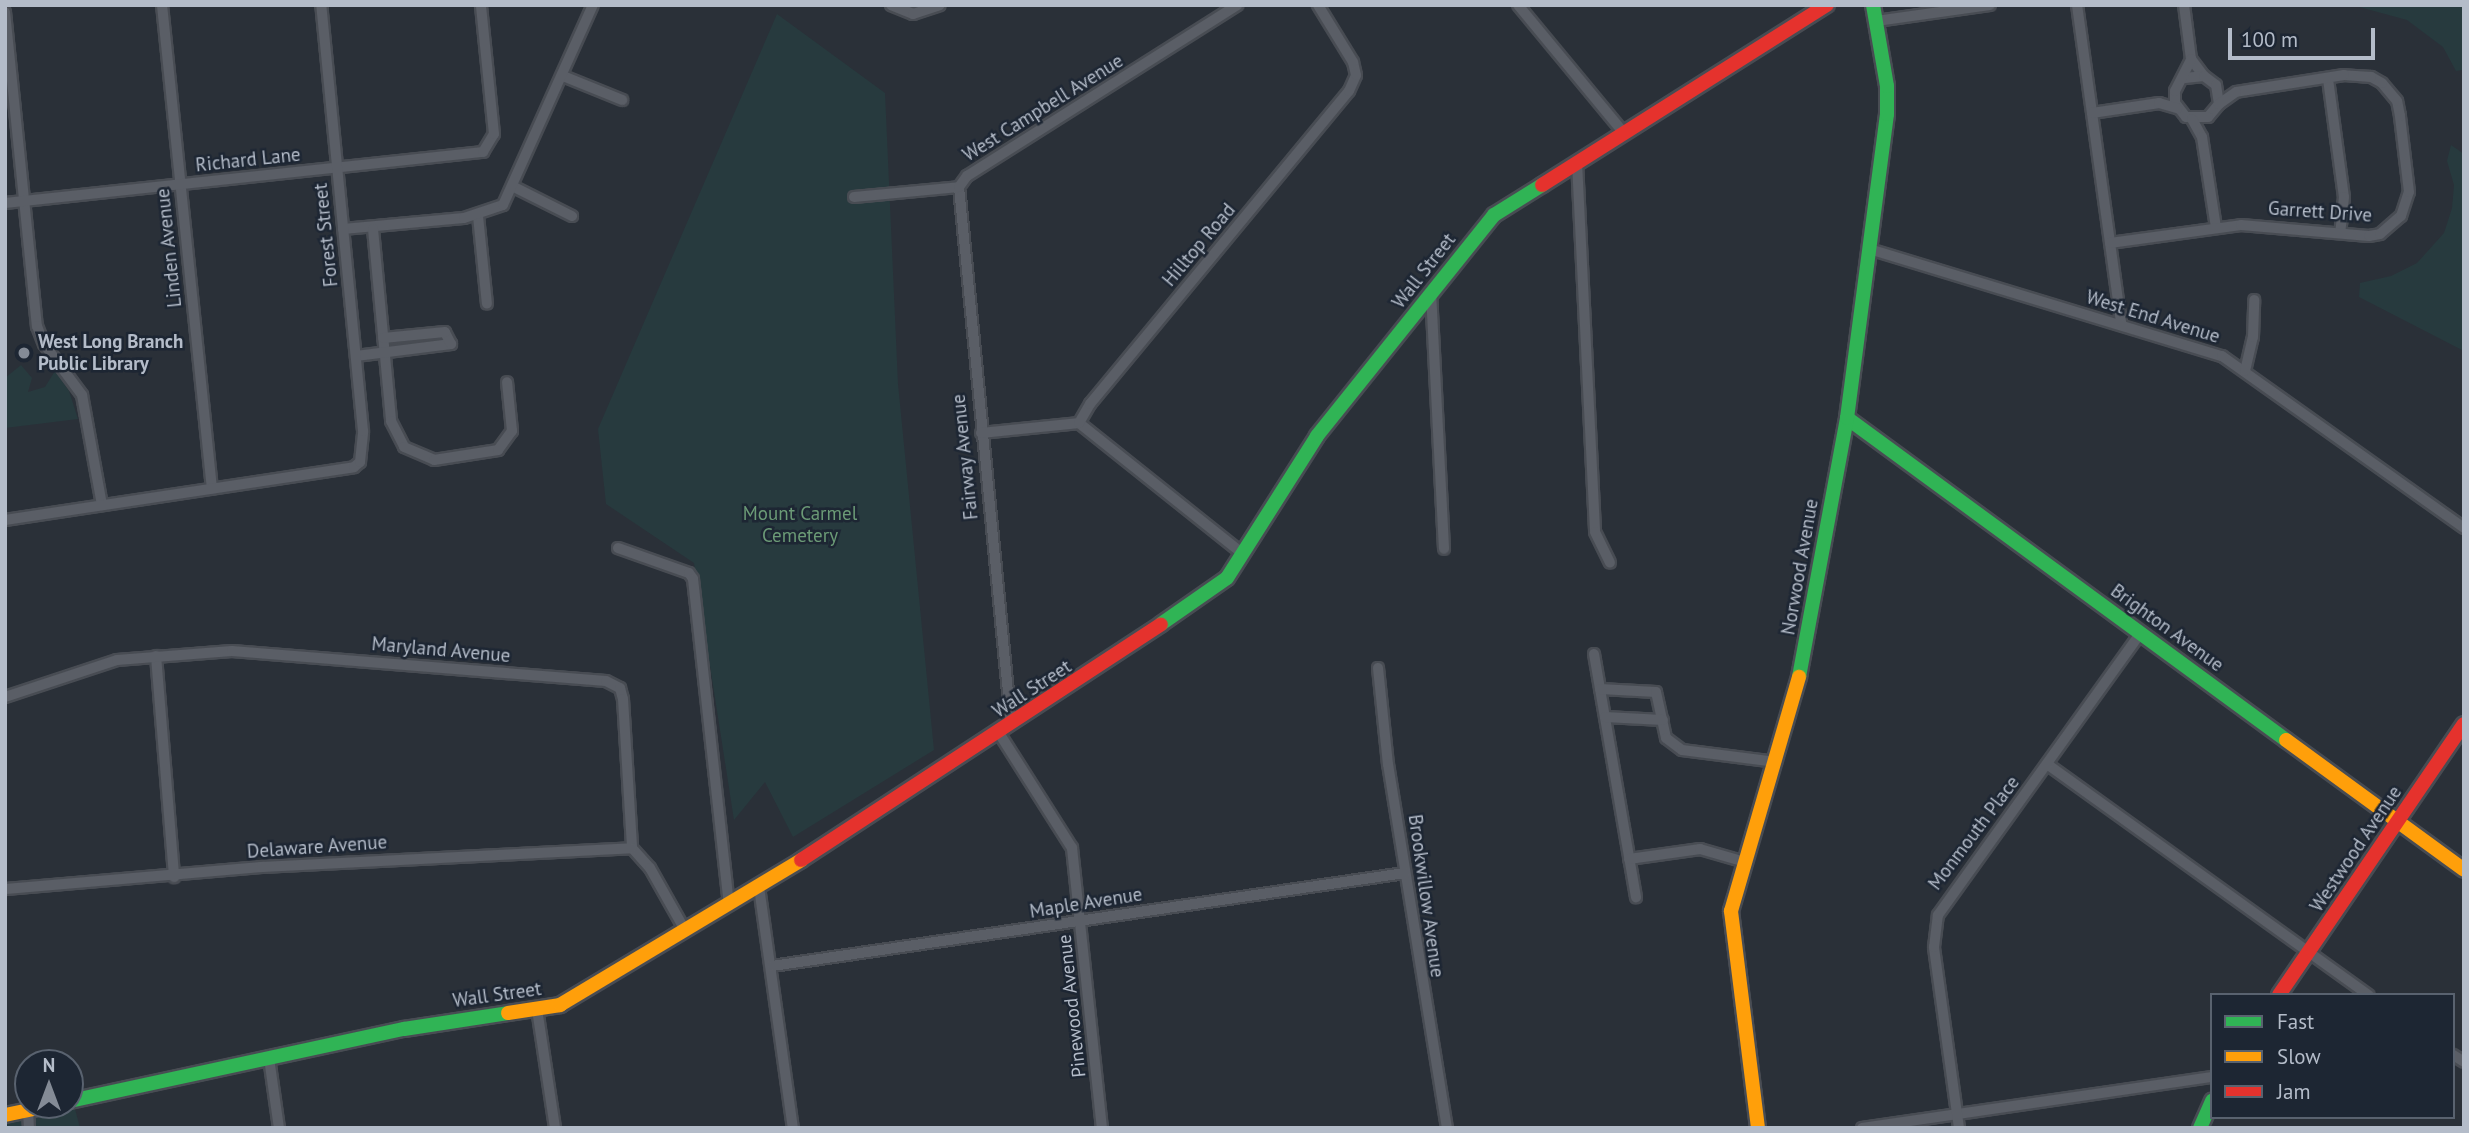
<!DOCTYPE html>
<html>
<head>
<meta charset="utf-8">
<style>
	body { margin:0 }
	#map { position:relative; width:2469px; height:1133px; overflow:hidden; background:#2a3038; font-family:"PT Sans",sans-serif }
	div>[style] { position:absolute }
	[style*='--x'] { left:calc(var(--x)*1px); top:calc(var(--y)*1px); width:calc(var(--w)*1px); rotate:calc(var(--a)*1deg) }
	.green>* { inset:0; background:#273a3e }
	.roads { filter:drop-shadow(2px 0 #484c53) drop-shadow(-2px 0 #484c53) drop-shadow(0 2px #484c53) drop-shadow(0 -2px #484c53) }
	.street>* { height:10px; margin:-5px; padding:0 5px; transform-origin:5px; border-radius:5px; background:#5a5e66 }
	.fast>* { height:14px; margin:-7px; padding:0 7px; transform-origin:7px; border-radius:7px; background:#30b455 }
	.slow>* { height:14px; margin:-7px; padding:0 7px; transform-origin:7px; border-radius:7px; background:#ff9f0a }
	.jam>* { height:14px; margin:-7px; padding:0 7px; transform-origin:7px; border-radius:7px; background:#e5322d }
	.dots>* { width:19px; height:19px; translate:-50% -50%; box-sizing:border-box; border:4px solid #1d2633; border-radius:50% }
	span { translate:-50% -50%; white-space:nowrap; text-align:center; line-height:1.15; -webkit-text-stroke:5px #1d2633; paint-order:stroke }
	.street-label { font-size:19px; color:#b4bcc9 }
	.poi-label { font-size:19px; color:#b4bcc9; font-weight:700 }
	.left { translate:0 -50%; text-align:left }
	.park-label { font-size:19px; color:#6b9a76 }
	.frame { position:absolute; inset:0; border:7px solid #b4bcc9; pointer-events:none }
	.legend { position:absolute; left:2210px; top:993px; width:245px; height:126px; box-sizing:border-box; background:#1d2633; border:2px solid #59626f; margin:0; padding:9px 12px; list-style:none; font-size:21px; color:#b4bcc9 }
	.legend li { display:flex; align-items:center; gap:14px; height:35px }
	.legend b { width:35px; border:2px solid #59626f }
	.north { position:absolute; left:14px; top:1049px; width:70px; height:70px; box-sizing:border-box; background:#1d2633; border:2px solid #59626f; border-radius:50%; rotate:0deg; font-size:19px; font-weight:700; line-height:28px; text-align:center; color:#b4bcc9 }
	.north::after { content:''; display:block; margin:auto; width:24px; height:32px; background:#848b96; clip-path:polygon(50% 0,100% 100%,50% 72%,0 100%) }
	.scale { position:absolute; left:2228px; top:28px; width:147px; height:32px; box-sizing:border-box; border:4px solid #b4bcc9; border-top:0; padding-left:9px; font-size:21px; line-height:24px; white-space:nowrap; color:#b4bcc9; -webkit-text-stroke:5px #1d2633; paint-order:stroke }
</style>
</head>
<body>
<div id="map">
	<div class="green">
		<i style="clip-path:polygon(2352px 5px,2464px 5px,2462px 70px,2456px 71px,2443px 47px,2407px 20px)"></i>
		<i style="clip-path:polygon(777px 14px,885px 93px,898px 384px,934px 750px,793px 837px,765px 782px,734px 820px,694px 563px,606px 504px,598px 429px)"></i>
		<i style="clip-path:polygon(2451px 145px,2464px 154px,2462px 350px,2359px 297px,2360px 283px,2391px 276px,2417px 263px,2444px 233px,2452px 208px,2454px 185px,2447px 161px)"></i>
		<i style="clip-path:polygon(21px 365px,32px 378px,28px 392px,45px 387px,55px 371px,69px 391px,78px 419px,5px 428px,5px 378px)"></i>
		<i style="clip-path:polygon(75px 1109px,80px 1128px,5px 1128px,5px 1124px)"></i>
	</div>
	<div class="roads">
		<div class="street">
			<i style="--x:162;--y:5;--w:486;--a:84.1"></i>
			<i style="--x:891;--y:5;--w:24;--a:22"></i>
			<i style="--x:913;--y:14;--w:28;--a:-18"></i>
			<i style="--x:1518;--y:5;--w:165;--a:50.4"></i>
			<i style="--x:2077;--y:5;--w:322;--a:82.1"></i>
			<i style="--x:2184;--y:5;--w:54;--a:82.6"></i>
			<i style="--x:2191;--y:59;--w:21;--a:53"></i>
			<i style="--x:5;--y:12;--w:316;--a:84.2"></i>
			<i style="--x:37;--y:326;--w:19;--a:69"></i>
			<i style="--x:44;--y:344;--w:64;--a:53.3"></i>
			<i style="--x:82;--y:395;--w:112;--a:79.7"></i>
			<i style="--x:1876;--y:21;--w:115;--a:-8"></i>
			<i style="--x:563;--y:76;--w:64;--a:22.1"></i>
			<i style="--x:2185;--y:78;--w:19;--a:-6"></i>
			<i style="--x:2204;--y:76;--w:15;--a:37"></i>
			<i style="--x:2216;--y:85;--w:19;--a:81"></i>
			<i style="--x:2219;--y:104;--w:17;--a:130"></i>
			<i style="--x:2208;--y:117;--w:22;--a:180"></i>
			<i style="--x:2186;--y:117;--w:18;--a:-128"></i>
			<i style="--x:2175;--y:103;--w:12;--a:-90"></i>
			<i style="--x:2175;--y:91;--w:36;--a:-63"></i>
			<i style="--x:2328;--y:79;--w:119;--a:82.3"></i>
			<i style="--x:2344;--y:197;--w:36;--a:96"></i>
			<i style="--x:2092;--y:113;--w:68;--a:-8.5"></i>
			<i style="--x:2159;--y:103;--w:19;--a:16"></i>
			<i style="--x:2192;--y:119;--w:21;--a:61"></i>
			<i style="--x:2202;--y:137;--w:91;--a:81.2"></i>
			<i style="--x:1577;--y:162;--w:370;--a:87.2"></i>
			<i style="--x:1595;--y:532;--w:34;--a:64"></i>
			<i style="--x:514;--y:187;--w:65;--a:26.6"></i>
			<i style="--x:959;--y:187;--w:539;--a:84.46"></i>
			<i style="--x:854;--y:197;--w:105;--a:-5.4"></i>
			<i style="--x:959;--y:187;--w:14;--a:-54"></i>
			<i style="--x:967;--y:176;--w:320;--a:-32.3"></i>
			<i style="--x:5;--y:203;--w:481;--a:-6.1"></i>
			<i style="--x:483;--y:152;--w:21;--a:-59"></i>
			<i style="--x:494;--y:134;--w:130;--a:-95.8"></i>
			<i style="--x:478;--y:216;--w:88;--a:84.2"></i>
			<i style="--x:343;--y:229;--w:121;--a:-5.2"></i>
			<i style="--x:464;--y:218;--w:41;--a:-18.4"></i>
			<i style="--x:503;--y:205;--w:219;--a:-65.8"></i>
			<i style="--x:373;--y:229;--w:193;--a:84.6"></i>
			<i style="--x:391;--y:421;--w:29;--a:63"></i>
			<i style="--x:404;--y:447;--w:33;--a:23"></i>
			<i style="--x:434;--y:460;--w:65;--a:-8.9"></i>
			<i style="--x:498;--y:450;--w:24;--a:-54"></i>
			<i style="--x:512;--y:431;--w:49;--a:-95.8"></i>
			<i style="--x:2110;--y:243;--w:132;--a:-7.8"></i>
			<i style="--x:2241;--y:225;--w:128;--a:4.9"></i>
			<i style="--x:2369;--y:236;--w:11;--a:-10"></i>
			<i style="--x:2380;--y:234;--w:28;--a:-41"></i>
			<i style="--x:2401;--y:216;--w:25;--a:-72"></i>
			<i style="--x:2409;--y:192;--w:77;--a:-96.8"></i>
			<i style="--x:2400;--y:116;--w:15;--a:-101"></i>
			<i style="--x:2397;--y:101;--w:23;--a:-130"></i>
			<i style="--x:2382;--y:83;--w:13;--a:-151"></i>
			<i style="--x:2371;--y:77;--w:27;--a:-176"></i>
			<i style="--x:2344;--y:75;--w:109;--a:171.1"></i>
			<i style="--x:2236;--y:92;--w:21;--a:145"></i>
			<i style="--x:1869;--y:249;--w:369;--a:16.9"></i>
			<i style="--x:2222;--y:356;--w:297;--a:35.4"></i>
			<i style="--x:1431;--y:292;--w:257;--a:87.1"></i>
			<i style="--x:356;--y:356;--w:96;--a:-7.2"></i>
			<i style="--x:451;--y:344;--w:13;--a:-117"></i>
			<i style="--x:445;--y:332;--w:62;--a:174.5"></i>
			<i style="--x:2245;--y:371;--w:35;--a:-77"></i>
			<i style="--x:2253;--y:337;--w:37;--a:-88"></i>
			<i style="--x:1079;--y:423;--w:208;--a:38.6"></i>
			<i style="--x:981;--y:433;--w:99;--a:-5.8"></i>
			<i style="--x:1079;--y:423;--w:22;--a:-60"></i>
			<i style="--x:1090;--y:404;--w:406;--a:-50.4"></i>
			<i style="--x:1349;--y:91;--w:17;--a:-66"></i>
			<i style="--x:1356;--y:75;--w:13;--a:-103"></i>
			<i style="--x:1353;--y:62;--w:67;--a:-121.6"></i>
			<i style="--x:5;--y:520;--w:353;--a:-8.6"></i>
			<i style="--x:354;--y:467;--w:8;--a:-40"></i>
			<i style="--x:360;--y:462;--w:31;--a:-84"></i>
			<i style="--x:363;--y:431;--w:428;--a:-95.6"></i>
			<i style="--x:618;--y:548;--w:75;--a:19.4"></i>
			<i style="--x:689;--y:573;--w:7;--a:56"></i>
			<i style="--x:693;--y:579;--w:328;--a:83.7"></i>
			<i style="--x:1594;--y:654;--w:247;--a:80.2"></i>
			<i style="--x:156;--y:656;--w:222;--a:85.3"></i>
			<i style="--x:1378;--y:668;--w:97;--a:84.1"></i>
			<i style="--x:1388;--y:764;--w:369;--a:80.8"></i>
			<i style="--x:1600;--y:689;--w:56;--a:3.1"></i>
			<i style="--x:1656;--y:692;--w:47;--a:77.7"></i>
			<i style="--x:1666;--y:738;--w:20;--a:37"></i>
			<i style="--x:1682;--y:750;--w:95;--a:7.3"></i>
			<i style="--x:5;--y:697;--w:118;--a:-18.3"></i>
			<i style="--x:117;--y:660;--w:115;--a:-4.5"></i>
			<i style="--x:232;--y:651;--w:375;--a:4.6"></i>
			<i style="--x:606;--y:681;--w:16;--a:27"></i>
			<i style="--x:620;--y:688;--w:11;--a:75"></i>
			<i style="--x:623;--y:699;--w:149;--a:86.5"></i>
			<i style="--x:632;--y:848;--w:27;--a:48"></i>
			<i style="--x:650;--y:868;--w:71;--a:60.6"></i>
			<i style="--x:1605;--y:717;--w:58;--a:3"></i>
			<i style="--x:999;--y:733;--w:136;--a:57.6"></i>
			<i style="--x:1072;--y:848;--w:282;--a:83.9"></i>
			<i style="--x:2047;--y:764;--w:396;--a:35.7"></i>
			<i style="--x:1629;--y:859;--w:72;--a:-8"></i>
			<i style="--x:1700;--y:849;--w:47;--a:16.1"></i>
			<i style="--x:759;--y:887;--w:243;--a:82"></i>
			<i style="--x:5;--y:889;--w:258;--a:-4.9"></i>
			<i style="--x:262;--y:867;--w:370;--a:-2.9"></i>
			<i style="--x:772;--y:966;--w:640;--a:-8.36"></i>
			<i style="--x:537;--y:1009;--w:120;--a:81.4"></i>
			<i style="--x:2453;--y:1055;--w:13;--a:32"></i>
			<i style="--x:269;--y:1058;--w:71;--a:81.9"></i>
			<i style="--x:28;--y:1110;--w:18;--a:87"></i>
			<i style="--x:1862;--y:1128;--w:354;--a:-8.3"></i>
			<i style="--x:1959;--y:1128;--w:183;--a:-97.9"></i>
			<i style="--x:1934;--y:947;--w:32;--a:-83"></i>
			<i style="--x:1938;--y:915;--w:347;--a:-54.3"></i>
		</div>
		<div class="fast">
			<i style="--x:1847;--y:418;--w:544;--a:36.26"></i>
			<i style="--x:1161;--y:624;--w:80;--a:-34.9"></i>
			<i style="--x:1227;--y:578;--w:168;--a:-57.6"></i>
			<i style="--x:1317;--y:436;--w:283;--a:-51.3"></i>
			<i style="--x:1494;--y:215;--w:57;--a:-32"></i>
			<i style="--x:1799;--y:677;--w:263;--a:-79.5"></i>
			<i style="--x:1847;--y:418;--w:307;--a:-82.5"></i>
			<i style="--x:1887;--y:114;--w:28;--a:-90"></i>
			<i style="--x:1887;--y:86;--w:82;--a:-99.8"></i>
			<i style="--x:70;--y:1101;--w:342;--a:-12.2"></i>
			<i style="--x:404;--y:1029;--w:105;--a:-8.7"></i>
			<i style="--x:2200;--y:1128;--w:30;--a:-66"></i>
		</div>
		<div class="slow">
			<i style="--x:2286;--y:740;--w:220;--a:36.1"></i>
			<i style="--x:508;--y:1013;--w:53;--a:-8.7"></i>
			<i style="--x:560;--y:1005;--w:281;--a:-31"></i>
			<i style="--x:5;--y:1115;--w:49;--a:-11.8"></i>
			<i style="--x:1758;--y:1128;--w:219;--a:-97.1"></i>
			<i style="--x:1731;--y:911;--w:244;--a:-73.8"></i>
		</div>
		<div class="jam">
			<i style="--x:1542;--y:185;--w:337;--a:-32.3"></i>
			<i style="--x:801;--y:860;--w:430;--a:-33.2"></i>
			<i style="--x:2279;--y:995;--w:328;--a:-55.7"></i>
		</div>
	</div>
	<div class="dots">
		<i style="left:24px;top:353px;background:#848b96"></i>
	</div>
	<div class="street-label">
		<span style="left:1043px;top:108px;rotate:-32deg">West Campbell Avenue</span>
		<span style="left:248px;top:160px;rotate:-6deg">Richard Lane</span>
		<span style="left:2320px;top:212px;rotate:4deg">Garrett Drive</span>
		<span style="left:326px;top:235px;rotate:-96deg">Forest Street</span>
		<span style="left:1199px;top:245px;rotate:-50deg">Hilltop Road</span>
		<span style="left:169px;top:248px;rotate:-96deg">Linden Avenue</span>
		<span style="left:1424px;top:271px;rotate:-52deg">Wall Street</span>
		<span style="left:2153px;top:317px;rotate:17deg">West End Avenue</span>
		<span style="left:965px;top:457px;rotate:-96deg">Fairway Avenue</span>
		<span style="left:1800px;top:567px;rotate:-80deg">Norwood Avenue</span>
		<span style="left:2167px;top:628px;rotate:36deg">Brighton Avenue</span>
		<span style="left:441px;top:650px;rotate:5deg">Maryland Avenue</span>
		<span style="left:1032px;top:689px;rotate:-33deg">Wall Street</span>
		<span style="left:1974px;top:833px;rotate:-53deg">Monmouth Place</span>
		<span style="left:317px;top:847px;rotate:-4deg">Delaware Avenue</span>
		<span style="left:2356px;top:849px;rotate:-56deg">Westwood Avenue</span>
		<span style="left:1426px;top:896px;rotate:82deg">Brookwillow Avenue</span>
		<span style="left:1086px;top:903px;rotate:-9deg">Maple Avenue</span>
		<span style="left:497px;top:995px;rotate:-8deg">Wall Street</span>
		<span style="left:1072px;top:1006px;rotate:-96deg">Pinewood Avenue</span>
	</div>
	<div class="poi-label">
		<span class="left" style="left:38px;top:353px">West Long Branch<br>Public Library</span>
	</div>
	<div class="park-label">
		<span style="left:800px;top:525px">Mount Carmel<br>Cemetery</span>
	</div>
	<div class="frame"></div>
	<ul class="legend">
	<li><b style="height:9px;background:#30b455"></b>Fast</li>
	<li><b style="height:9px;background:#ff9f0a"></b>Slow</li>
	<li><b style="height:9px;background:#e5322d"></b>Jam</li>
	</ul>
	<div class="north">N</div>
	<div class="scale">100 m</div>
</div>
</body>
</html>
